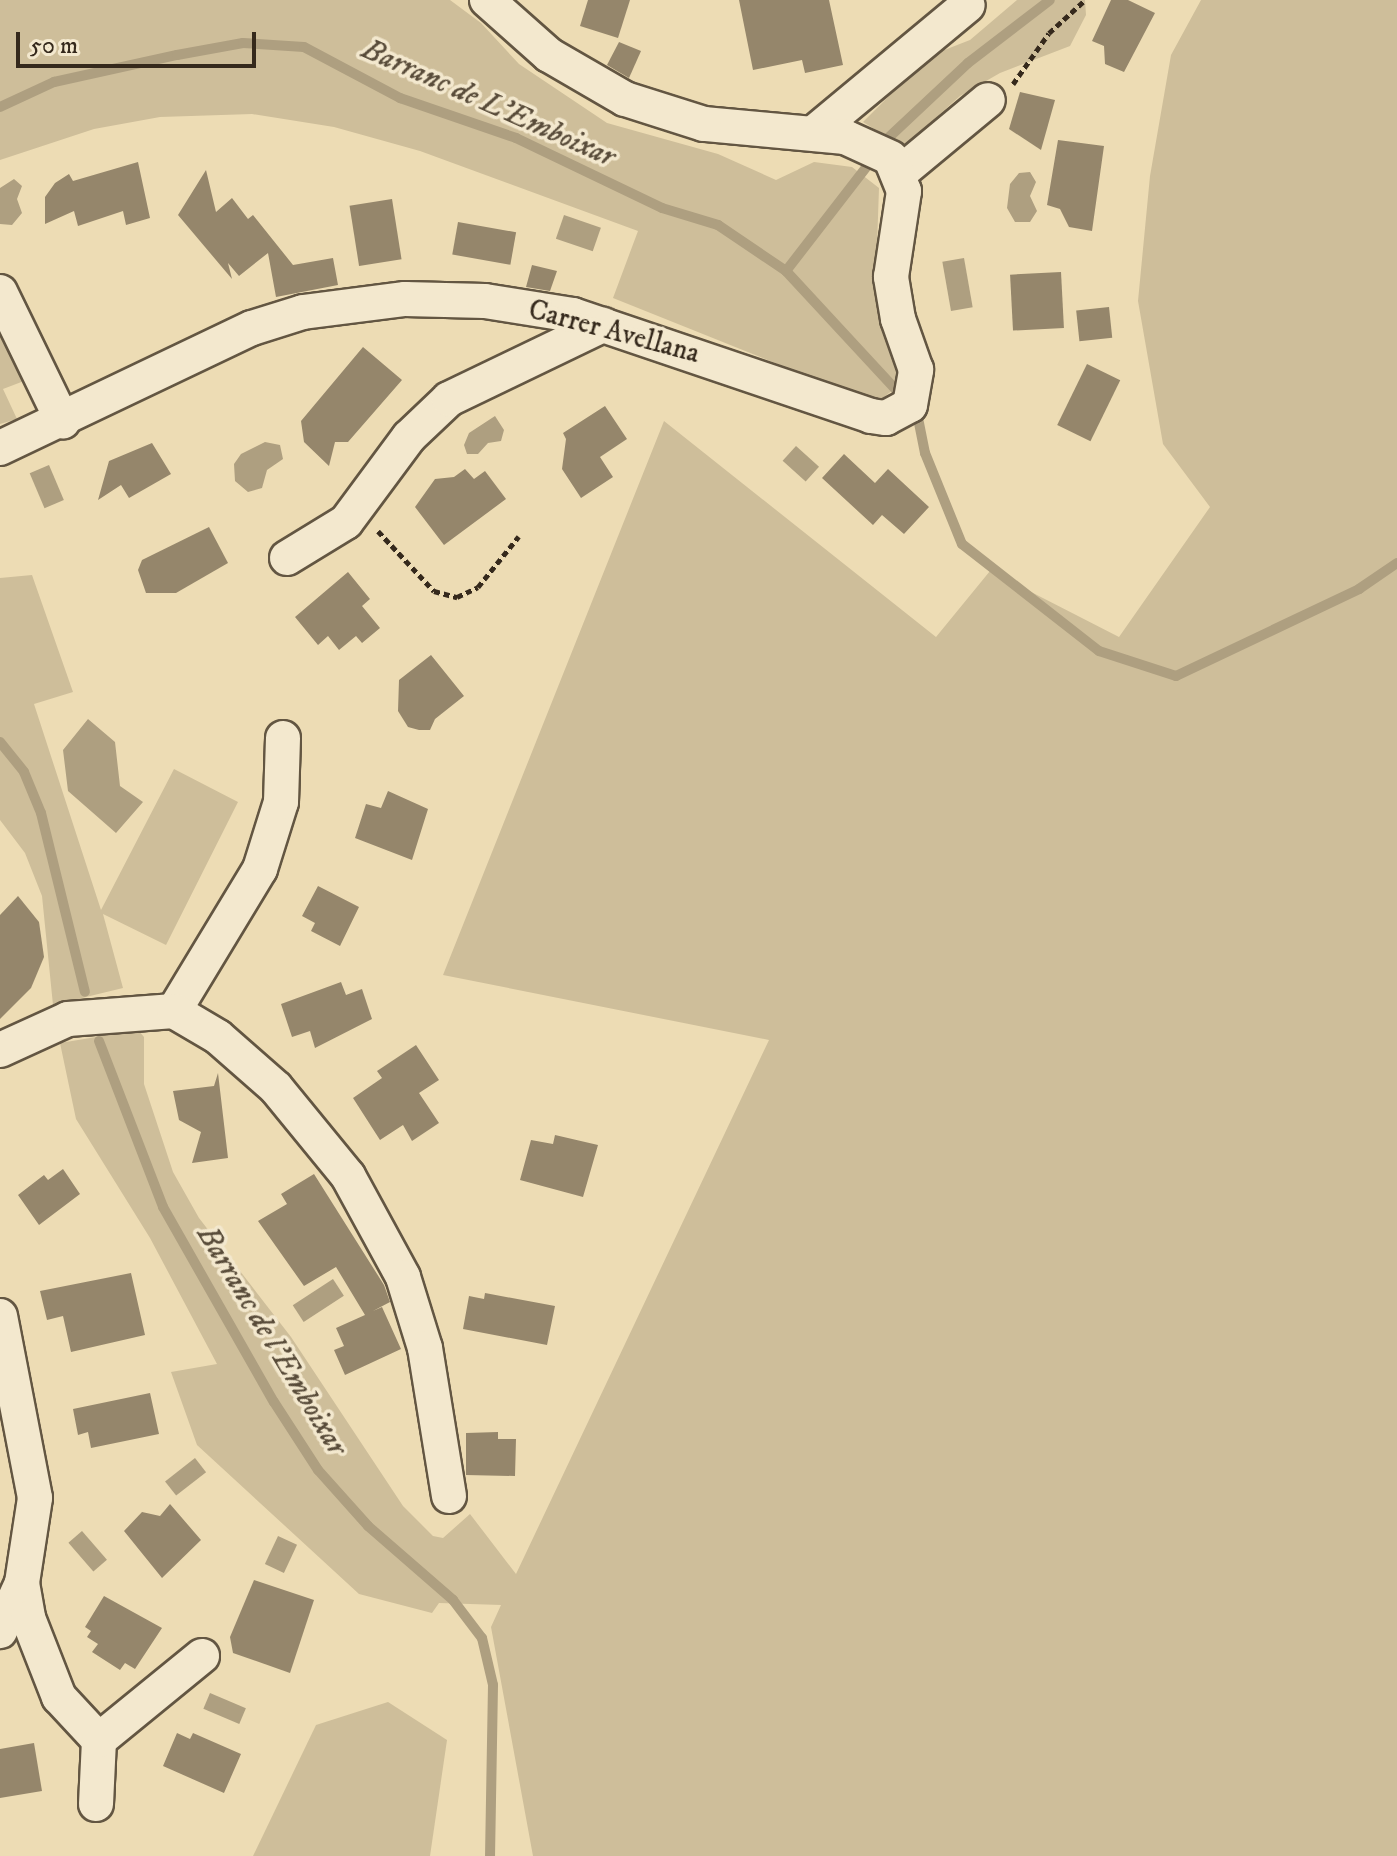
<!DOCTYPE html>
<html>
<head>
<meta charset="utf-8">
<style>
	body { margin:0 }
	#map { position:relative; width:1397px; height:1856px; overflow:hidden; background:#eddcb4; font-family:"IM FELL DW Pica",serif }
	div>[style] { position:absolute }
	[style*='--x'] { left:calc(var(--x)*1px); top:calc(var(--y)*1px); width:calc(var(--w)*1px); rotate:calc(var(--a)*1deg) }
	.green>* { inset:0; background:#cebe9a }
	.water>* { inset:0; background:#ae9f80; transform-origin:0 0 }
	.stream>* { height:10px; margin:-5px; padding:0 5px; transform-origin:5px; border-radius:5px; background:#ae9f80 }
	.building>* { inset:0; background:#95866b; transform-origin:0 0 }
	.path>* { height:5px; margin-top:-2.5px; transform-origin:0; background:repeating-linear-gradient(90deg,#35291c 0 6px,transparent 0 10px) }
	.roads { filter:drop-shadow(2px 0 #635642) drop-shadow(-2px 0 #635642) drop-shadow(0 2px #635642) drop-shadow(0 -2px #635642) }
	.minor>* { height:34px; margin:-17px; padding:0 17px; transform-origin:17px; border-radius:17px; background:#f3e8ce }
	span { translate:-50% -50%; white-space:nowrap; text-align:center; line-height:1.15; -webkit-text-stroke:7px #f3e8ce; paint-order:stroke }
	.street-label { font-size:28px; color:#35291c }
	.water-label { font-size:30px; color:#594c3a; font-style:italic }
	.scale { position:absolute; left:16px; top:32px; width:240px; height:36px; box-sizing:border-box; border:4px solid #35291c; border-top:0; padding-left:10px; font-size:24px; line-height:28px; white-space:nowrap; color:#35291c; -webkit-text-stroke:6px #f3e8ce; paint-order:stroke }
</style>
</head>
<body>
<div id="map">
	<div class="green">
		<i style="clip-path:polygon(0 0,450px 0,481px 23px,519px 64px,607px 123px,718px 154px,776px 180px,814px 162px,852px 167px,879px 188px,876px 275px,902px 383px,880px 400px,850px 393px,613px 298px,638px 231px,420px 151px,334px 127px,252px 114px,160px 117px,94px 129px,0 160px)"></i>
		<i style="clip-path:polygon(1017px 0,1085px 0,1086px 15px,1070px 46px,1000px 73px,960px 96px,903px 147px,863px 122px,929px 56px,970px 40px)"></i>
		<i style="clip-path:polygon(1201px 0,1397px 0,1397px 1856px,533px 1856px,491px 1627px,501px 1605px,439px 1603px,432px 1613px,359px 1594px,197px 1445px,171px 1372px,217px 1364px,150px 1238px,76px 1119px,60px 1043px,138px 1030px,144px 1037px,144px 1084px,173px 1172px,199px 1218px,291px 1337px,403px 1506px,433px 1536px,443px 1538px,470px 1514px,516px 1574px,769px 1040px,443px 975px,664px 421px,936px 637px,990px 571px,1119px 637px,1210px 507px,1163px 444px,1138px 301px,1150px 176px,1171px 55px)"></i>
		<i style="clip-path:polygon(0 333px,24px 381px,3px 389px,17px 419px,0 424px)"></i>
		<i style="clip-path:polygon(32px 575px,73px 692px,34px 704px,101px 910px,174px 769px,238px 802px,166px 945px,103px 914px,123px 988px,53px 1005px,42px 896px,25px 853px,0 820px,0 578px)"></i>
		<i style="clip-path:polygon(388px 1702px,447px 1740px,430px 1856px,253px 1856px,316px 1725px)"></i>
	</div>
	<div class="water">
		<i style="clip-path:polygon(1030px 172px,1036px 182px,1030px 196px,1037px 211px,1030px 222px,1015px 222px,1007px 208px,1010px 184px,1019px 173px)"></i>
		<i style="clip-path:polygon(14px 179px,22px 186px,17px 199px,22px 213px,12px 225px,0 224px,0 188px)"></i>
		<i style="left:564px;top:215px;width:39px;height:25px;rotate:19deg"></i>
		<i style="left:964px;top:258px;width:50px;height:22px;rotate:80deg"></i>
		<i style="clip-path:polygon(495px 416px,504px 430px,501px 441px,488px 443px,478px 454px,467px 454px,464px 445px,469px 433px)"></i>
		<i style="clip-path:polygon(265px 442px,280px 445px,283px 459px,267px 470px,262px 488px,248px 492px,235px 481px,234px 464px,241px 454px)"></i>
		<i style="left:796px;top:446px;width:31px;height:20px;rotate:42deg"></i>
		<i style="left:49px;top:465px;width:38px;height:21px;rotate:67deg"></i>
		<i style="clip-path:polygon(88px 719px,115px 742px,120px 786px,143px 802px,116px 833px,68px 791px,63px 750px)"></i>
		<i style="left:333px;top:1279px;width:20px;height:48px;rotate:57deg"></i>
		<i style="left:195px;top:1458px;width:18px;height:38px;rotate:52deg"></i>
		<i style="left:82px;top:1531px;width:38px;height:18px;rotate:49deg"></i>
		<i style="left:278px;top:1536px;width:21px;height:31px;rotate:25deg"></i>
		<i style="left:210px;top:1693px;width:39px;height:17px;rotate:23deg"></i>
	</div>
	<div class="stream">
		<i style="--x:0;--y:107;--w:60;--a:-24.8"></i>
		<i style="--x:54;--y:82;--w:126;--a:-12.4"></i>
		<i style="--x:177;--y:55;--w:67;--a:-10.3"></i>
		<i style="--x:243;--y:43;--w:61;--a:3.8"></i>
		<i style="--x:304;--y:47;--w:109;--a:28"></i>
		<i style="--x:400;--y:98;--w:123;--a:19"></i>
		<i style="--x:516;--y:138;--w:162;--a:25.6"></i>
		<i style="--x:662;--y:208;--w:59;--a:16.9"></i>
		<i style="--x:718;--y:225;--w:82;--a:34.1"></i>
		<i style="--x:786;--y:271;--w:163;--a:47.2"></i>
		<i style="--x:886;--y:140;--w:112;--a:-43.2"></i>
		<i style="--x:968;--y:63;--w:103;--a:-37.5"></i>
		<i style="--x:786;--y:271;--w:134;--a:-52.3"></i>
		<i style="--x:917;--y:413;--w:41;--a:78.7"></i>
		<i style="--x:925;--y:453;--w:98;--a:67.9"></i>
		<i style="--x:962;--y:544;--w:174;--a:38"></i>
		<i style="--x:1099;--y:651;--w:81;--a:18"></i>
		<i style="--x:1176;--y:676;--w:203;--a:-25.4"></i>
		<i style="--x:1359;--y:589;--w:46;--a:-34.4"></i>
		<i style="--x:0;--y:742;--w:38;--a:51"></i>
		<i style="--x:24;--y:772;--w:44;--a:67.5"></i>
		<i style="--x:41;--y:813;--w:184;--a:76.2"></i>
		<i style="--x:99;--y:1041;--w:178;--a:68.9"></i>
		<i style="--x:163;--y:1207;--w:224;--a:60.4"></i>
		<i style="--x:274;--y:1402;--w:81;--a:57.1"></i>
		<i style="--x:318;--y:1470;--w:75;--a:48.2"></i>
		<i style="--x:368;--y:1526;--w:113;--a:41"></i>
		<i style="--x:453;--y:1600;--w:48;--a:52.7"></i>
		<i style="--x:482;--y:1638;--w:48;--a:76.8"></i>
		<i style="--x:493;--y:1685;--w:171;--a:91"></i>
	</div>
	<div class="building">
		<i style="clip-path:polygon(588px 0,630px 0,618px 38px,580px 26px)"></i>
		<i style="clip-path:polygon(739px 0,829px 0,843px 65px,805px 73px,802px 60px,753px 70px)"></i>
		<i style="clip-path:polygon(1111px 0,1128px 0,1155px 13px,1124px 72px,1105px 64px,1104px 46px,1092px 41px)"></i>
		<i style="clip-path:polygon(619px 42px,641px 51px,629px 78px,607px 65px)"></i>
		<i style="clip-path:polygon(1020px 92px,1055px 100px,1041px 150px,1009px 129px)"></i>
		<i style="clip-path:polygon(1058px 140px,1104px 146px,1092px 231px,1069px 227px,1060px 209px,1047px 205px)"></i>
		<i style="clip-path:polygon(138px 162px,150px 218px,126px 225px,123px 211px,78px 226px,74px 211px,45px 224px,45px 197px,55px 183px,69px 174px,73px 181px)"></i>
		<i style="clip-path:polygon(206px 170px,216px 212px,232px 198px,248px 219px,253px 215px,293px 265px,333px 258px,338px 285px,276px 297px,268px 253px,239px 276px,228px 263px,232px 279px,178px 215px)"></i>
		<i style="left:392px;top:199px;width:61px;height:43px;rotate:81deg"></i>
		<i style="left:458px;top:222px;width:59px;height:33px;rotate:10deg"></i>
		<i style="clip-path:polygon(532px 265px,557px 271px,550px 291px,526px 287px)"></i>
		<i style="left:1061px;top:272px;width:56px;height:51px;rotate:87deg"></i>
		<i style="left:1109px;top:307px;width:31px;height:33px;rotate:84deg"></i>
		<i style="clip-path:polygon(363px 347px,402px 380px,348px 442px,335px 442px,329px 466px,304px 442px,301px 421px)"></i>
		<i style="left:1087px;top:364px;width:37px;height:68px;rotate:26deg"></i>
		<i style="clip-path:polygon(605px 406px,627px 439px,600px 457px,613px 477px,581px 498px,562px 469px,566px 439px,563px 433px)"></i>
		<i style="clip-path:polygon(152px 443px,171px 474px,129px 498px,121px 485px,98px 500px,109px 461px)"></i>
		<i style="clip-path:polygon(844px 454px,875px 483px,888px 469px,929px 507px,904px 534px,882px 515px,873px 525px,822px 478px)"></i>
		<i style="clip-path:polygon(465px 469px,474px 479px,485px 471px,506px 499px,444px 545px,415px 507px,435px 479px,454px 477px)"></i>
		<i style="clip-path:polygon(209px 527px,228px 563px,176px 593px,146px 593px,138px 570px,142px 560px)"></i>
		<i style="clip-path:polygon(348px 572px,370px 599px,362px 606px,380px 628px,362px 643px,356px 636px,339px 650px,328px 636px,318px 645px,295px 617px)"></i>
		<i style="clip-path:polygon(431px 655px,464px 696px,435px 719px,430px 730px,419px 730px,408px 727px,398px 711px,399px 680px)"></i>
		<i style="clip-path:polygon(388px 791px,428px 809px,412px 860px,355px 838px,366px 804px,381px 808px)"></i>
		<i style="clip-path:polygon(318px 886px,359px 907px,340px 946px,311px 931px,315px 923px,302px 916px)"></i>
		<i style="clip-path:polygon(18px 896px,39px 922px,44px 957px,31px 988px,0 1019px,0 915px)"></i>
		<i style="clip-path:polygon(341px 982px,346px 995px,362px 989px,372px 1019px,315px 1048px,310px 1031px,292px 1037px,281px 1004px)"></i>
		<i style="clip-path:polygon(416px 1045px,439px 1080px,419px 1093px,439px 1123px,412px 1141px,403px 1125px,380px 1140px,353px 1098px,382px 1078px,377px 1071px)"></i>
		<i style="clip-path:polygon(218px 1073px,228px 1158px,192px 1163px,201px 1132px,179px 1120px,173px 1091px,214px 1086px)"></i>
		<i style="clip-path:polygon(555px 1135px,598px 1145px,583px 1197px,520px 1180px,531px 1140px,553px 1144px)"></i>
		<i style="clip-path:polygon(63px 1169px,80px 1194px,39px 1225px,18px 1195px,44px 1175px,48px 1180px)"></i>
		<i style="clip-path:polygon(314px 1174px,384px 1285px,390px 1302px,373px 1311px,382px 1307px,401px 1349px,345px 1375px,334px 1350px,344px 1346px,336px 1328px,365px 1315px,336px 1267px,304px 1286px,258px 1221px,287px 1204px,281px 1194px)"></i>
		<i style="clip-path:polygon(131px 1273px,145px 1335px,71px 1352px,63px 1316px,47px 1320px,40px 1291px)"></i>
		<i style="clip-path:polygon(485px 1293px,555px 1306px,547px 1345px,463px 1329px,469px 1296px,484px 1299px)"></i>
		<i style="clip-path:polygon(150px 1393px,159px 1434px,91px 1448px,88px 1432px,78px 1435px,73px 1409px)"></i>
		<i style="clip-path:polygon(498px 1432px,498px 1439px,516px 1439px,515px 1476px,466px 1475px,466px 1433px)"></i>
		<i style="clip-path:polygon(170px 1504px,201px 1540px,162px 1578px,124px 1531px,142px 1512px,160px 1516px)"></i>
		<i style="clip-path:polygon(254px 1580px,314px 1600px,290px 1673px,233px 1653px,230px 1637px)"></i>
		<i style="clip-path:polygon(104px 1596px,162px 1628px,135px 1669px,125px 1663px,120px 1670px,92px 1652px,98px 1644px,87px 1637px,91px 1631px,85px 1627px)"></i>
		<i style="clip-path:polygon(177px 1733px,190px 1739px,193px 1733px,241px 1754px,224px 1793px,163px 1766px)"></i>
		<i style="clip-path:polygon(34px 1743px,42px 1791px,0 1798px,0 1749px)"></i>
	</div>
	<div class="path">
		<i style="--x:1013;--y:84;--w:62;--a:-54.8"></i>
		<i style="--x:1049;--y:33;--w:49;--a:-42.5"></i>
		<i style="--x:378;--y:531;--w:82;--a:47"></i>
		<i style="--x:434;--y:591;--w:24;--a:15"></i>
		<i style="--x:457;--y:597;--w:23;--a:-25"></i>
		<i style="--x:478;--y:587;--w:65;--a:-51.2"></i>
	</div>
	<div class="roads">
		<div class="minor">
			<i style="--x:816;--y:131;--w:197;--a:-39.7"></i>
			<i style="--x:900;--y:173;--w:114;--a:-39.7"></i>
			<i style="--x:0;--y:292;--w:144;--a:64.1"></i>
			<i style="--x:0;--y:448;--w:279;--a:-25.5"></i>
			<i style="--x:252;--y:328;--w:53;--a:-17.4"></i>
			<i style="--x:303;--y:312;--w:103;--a:-7.3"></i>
			<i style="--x:405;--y:299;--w:80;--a:1.4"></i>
			<i style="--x:485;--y:301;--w:89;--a:9"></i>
			<i style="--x:573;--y:315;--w:315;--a:18.7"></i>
			<i style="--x:871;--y:416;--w:15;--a:8"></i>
			<i style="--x:886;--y:418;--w:27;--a:-28"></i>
			<i style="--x:910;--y:405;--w:36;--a:-80"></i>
			<i style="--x:916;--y:370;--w:54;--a:-109.4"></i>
			<i style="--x:898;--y:319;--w:43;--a:-99.5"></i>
			<i style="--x:891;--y:277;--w:87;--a:-81.4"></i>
			<i style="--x:904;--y:191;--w:35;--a:-112"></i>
			<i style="--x:891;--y:158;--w:51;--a:-155.5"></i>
			<i style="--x:845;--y:137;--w:142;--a:-174.7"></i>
			<i style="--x:704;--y:124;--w:83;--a:-162.4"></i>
			<i style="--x:625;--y:99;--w:88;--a:-149.9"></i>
			<i style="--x:549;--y:55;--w:83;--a:-138.4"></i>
			<i style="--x:287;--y:558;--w:69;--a:-31.4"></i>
			<i style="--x:346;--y:522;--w:106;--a:-53.5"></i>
			<i style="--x:409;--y:437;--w:55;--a:-43.5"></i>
			<i style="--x:449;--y:399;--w:171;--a:-25.7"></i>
			<i style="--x:174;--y:1011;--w:166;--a:-58.8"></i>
			<i style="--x:260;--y:869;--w:70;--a:-72.6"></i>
			<i style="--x:281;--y:802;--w:64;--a:-88.2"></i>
			<i style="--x:0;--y:1050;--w:75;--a:-24.5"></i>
			<i style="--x:68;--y:1019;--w:106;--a:-4.3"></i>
			<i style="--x:174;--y:1011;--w:51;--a:30.6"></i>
			<i style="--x:218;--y:1037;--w:77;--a:41.3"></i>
			<i style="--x:276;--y:1088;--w:114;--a:50.7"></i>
			<i style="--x:348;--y:1176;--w:115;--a:61.4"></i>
			<i style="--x:403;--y:1277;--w:74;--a:72.8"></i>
			<i style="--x:425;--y:1348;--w:150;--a:80.8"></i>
			<i style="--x:0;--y:1316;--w:185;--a:79.1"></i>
			<i style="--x:35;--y:1498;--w:86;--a:98.7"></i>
			<i style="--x:22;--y:1583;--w:53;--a:114.6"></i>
			<i style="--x:22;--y:1583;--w:36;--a:80"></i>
			<i style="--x:28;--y:1618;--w:85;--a:68.6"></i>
			<i style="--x:59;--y:1697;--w:59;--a:47.1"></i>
			<i style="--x:96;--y:1804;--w:64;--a:-87.3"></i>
			<i style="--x:99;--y:1740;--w:133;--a:-39.2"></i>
		</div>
	</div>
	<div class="street-label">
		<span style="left:614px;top:332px;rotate:15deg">Carrer Avellana</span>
	</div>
	<div class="water-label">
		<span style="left:488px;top:104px;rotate:24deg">Barranc de L'Emboixar</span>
		<span style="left:271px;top:1341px;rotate:59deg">Barranc de l'Emboixar</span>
	</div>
	<div class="scale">50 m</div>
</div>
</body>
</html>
